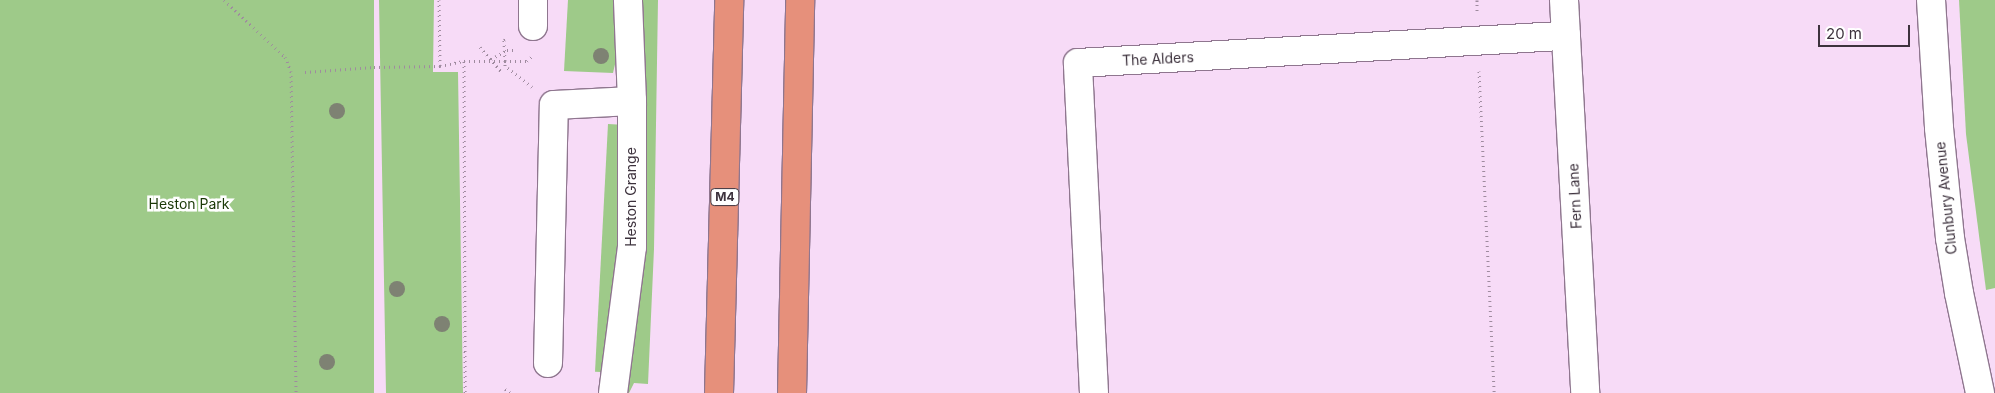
<!DOCTYPE html>
<html>
<head>
<meta charset="utf-8">
<style>
	body { margin:0 }
	#map { position:relative; width:1995px; height:393px; overflow:hidden; background:#f7dbf7; font-family:Inter,sans-serif }
	div>[style] { position:absolute }
	[style*='--x'] { left:calc(var(--x)*1px); top:calc(var(--y)*1px); width:calc(var(--w)*1px); rotate:calc(var(--a)*1deg) }
	.green>* { inset:0; background:#9eca89; transform-origin:0 0 }
	.path>* { height:3px; margin-top:-1.5px; transform-origin:0; background:repeating-linear-gradient(90deg,#9f8b9f 0 1px,transparent 0 5px) }
	.roads { filter:drop-shadow(1px 0 #8f768f) drop-shadow(-1px 0 #8f768f) drop-shadow(0 1px #8f768f) drop-shadow(0 -1px #8f768f) }
	.minor>* { height:28px; margin:-14px; padding:0 14px; transform-origin:14px; border-radius:14px; background:#fff }
	.highway>* { height:28px; margin:-14px; padding:0 14px; transform-origin:14px; border-radius:14px; background:#e6907b }
	.path-bridge>* { height:3px; margin-top:-1.5px; transform-origin:0; background:repeating-linear-gradient(90deg,#9f8b9f 0 1px,transparent 0 5px) }
	.trees>* { width:16px; height:16px; margin:-8px; border-radius:50%; background:#7e8273 }
	span { translate:-50% -50%; white-space:nowrap; text-align:center; line-height:1.15; -webkit-text-stroke:5px #fff; paint-order:stroke }
	.shield-label span { padding:1px 4px; background:#fff; border:1px solid; border-radius:4px; -webkit-text-stroke-width:0 }
	.shield-label { font-size:12px; color:#3d323d; font-weight:700 }
	.street-label { font-size:14px; color:#3d323d }
	.park-label { font-size:14px; color:#1b3907 }
	.scale { position:absolute; left:1818px; top:25px; width:92px; height:22px; box-sizing:border-box; border:2px solid #3d323d; border-top:0; padding-left:6px; font-size:15px; line-height:18px; white-space:nowrap; color:#3d323d; -webkit-text-stroke:4px #fff; paint-order:stroke }
</style>
</head>
<body>
<div id="map">
	<div class="green">
		<i style="left:0;top:0;width:374px;height:393px"></i>
		<i style="clip-path:polygon(379px 0,434px 0,433px 72px,458px 72px,463px 393px,386px 393px)"></i>
		<i style="clip-path:polygon(568px 0,614px 0,616px 60px,613px 73px,564px 71px)"></i>
		<i style="clip-path:polygon(637px 0,658px 0,654px 249px,648px 384px,634px 383px,629px 393px,625px 393px)"></i>
		<i style="clip-path:polygon(1959px 0,1995px 0,1995px 288px,1986px 290px,1966px 134px)"></i>
		<i style="left:608px;top:124px;width:18px;height:248px;rotate:3deg"></i>
	</div>
	<div class="path">
		<i style="--x:224;--y:0;--w:83;--a:43.1"></i>
		<i style="--x:285;--y:57;--w:15;--a:67"></i>
		<i style="--x:291;--y:71;--w:322;--a:89.1"></i>
		<i style="--x:439;--y:0;--w:66;--a:89.1"></i>
		<i style="--x:1477;--y:0;--w:12;--a:90"></i>
		<i style="--x:507;--y:50;--w:7;--a:0"></i>
		<i style="--x:464;--y:61;--w:332;--a:89.8"></i>
		<i style="--x:1479;--y:71;--w:322;--a:87.3"></i>
		<i style="--x:305;--y:72;--w:69;--a:-4.1"></i>
		<i style="--x:374;--y:67;--w:66;--a:-0.9"></i>
		<i style="--x:440;--y:66;--w:25;--a:-12"></i>
		<i style="--x:464;--y:61;--w:41;--a:0"></i>
		<i style="--x:505;--y:61;--w:21;--a:-93"></i>
		<i style="--x:504;--y:40;--w:4;--a:-34"></i>
		<i style="--x:532;--y:87;--w:34;--a:-142"></i>
		<i style="--x:505;--y:66;--w:5;--a:-90"></i>
		<i style="--x:505;--y:61;--w:22;--a:0"></i>
		<i style="--x:527;--y:61;--w:8;--a:-45"></i>
		<i style="--x:505;--y:389;--w:7;--a:34"></i>
	</div>
	<div class="roads">
		<div class="minor">
			<i style="--x:1564;--y:0;--w:394;--a:86.9"></i>
			<i style="--x:1931;--y:0;--w:128;--a:86.4"></i>
			<i style="--x:1939;--y:128;--w:111;--a:84.3"></i>
			<i style="--x:1950;--y:238;--w:56;--a:80.7"></i>
			<i style="--x:1959;--y:293;--w:102;--a:78.1"></i>
			<i style="--x:533;--y:26;--w:26;--a:-90"></i>
			<i style="--x:548;--y:363;--w:258;--a:-88.7"></i>
			<i style="--x:554;--y:105;--w:78;--a:-2.9"></i>
			<i style="--x:613;--y:393;--w:147;--a:-82.6"></i>
			<i style="--x:632;--y:247;--w:146;--a:-90"></i>
			<i style="--x:632;--y:101;--w:101;--a:-92.3"></i>
			<i style="--x:1094;--y:393;--w:330;--a:-92.8"></i>
			<i style="--x:1078;--y:63;--w:489;--a:-3.2"></i>
		</div>
		<div class="highway">
			<i style="--x:719;--y:393;--w:393;--a:-88.5"></i>
			<i style="--x:792;--y:393;--w:393;--a:-88.8"></i>
		</div>
	</div>
	<div class="path-bridge">
		<i style="--x:480;--y:47;--w:32;--a:49"></i>
		<i style="--x:491;--y:59;--w:18;--a:-29"></i>
	</div>
	<div class="trees">
		<i style="left:601px;top:56px"></i>
		<i style="left:337px;top:111px"></i>
		<i style="left:397px;top:289px"></i>
		<i style="left:442px;top:324px"></i>
		<i style="left:327px;top:362px"></i>
	</div>
	<div class="shield-label">
		<span style="left:725px;top:197px">M4</span>
	</div>
	<div class="street-label">
		<span style="left:1158px;top:59px;rotate:-3deg">The Alders</span>
		<span style="left:1575px;top:196px;rotate:-93deg">Fern Lane</span>
		<span style="left:631px;top:197px;rotate:-90deg">Heston Grange</span>
		<span style="left:1946px;top:198px;rotate:-96deg">Clunbury Avenue</span>
	</div>
	<div class="park-label">
		<span style="left:189px;top:204px">Heston Park</span>
	</div>
	<div class="scale">20 m</div>
</div>
</body>
</html>
